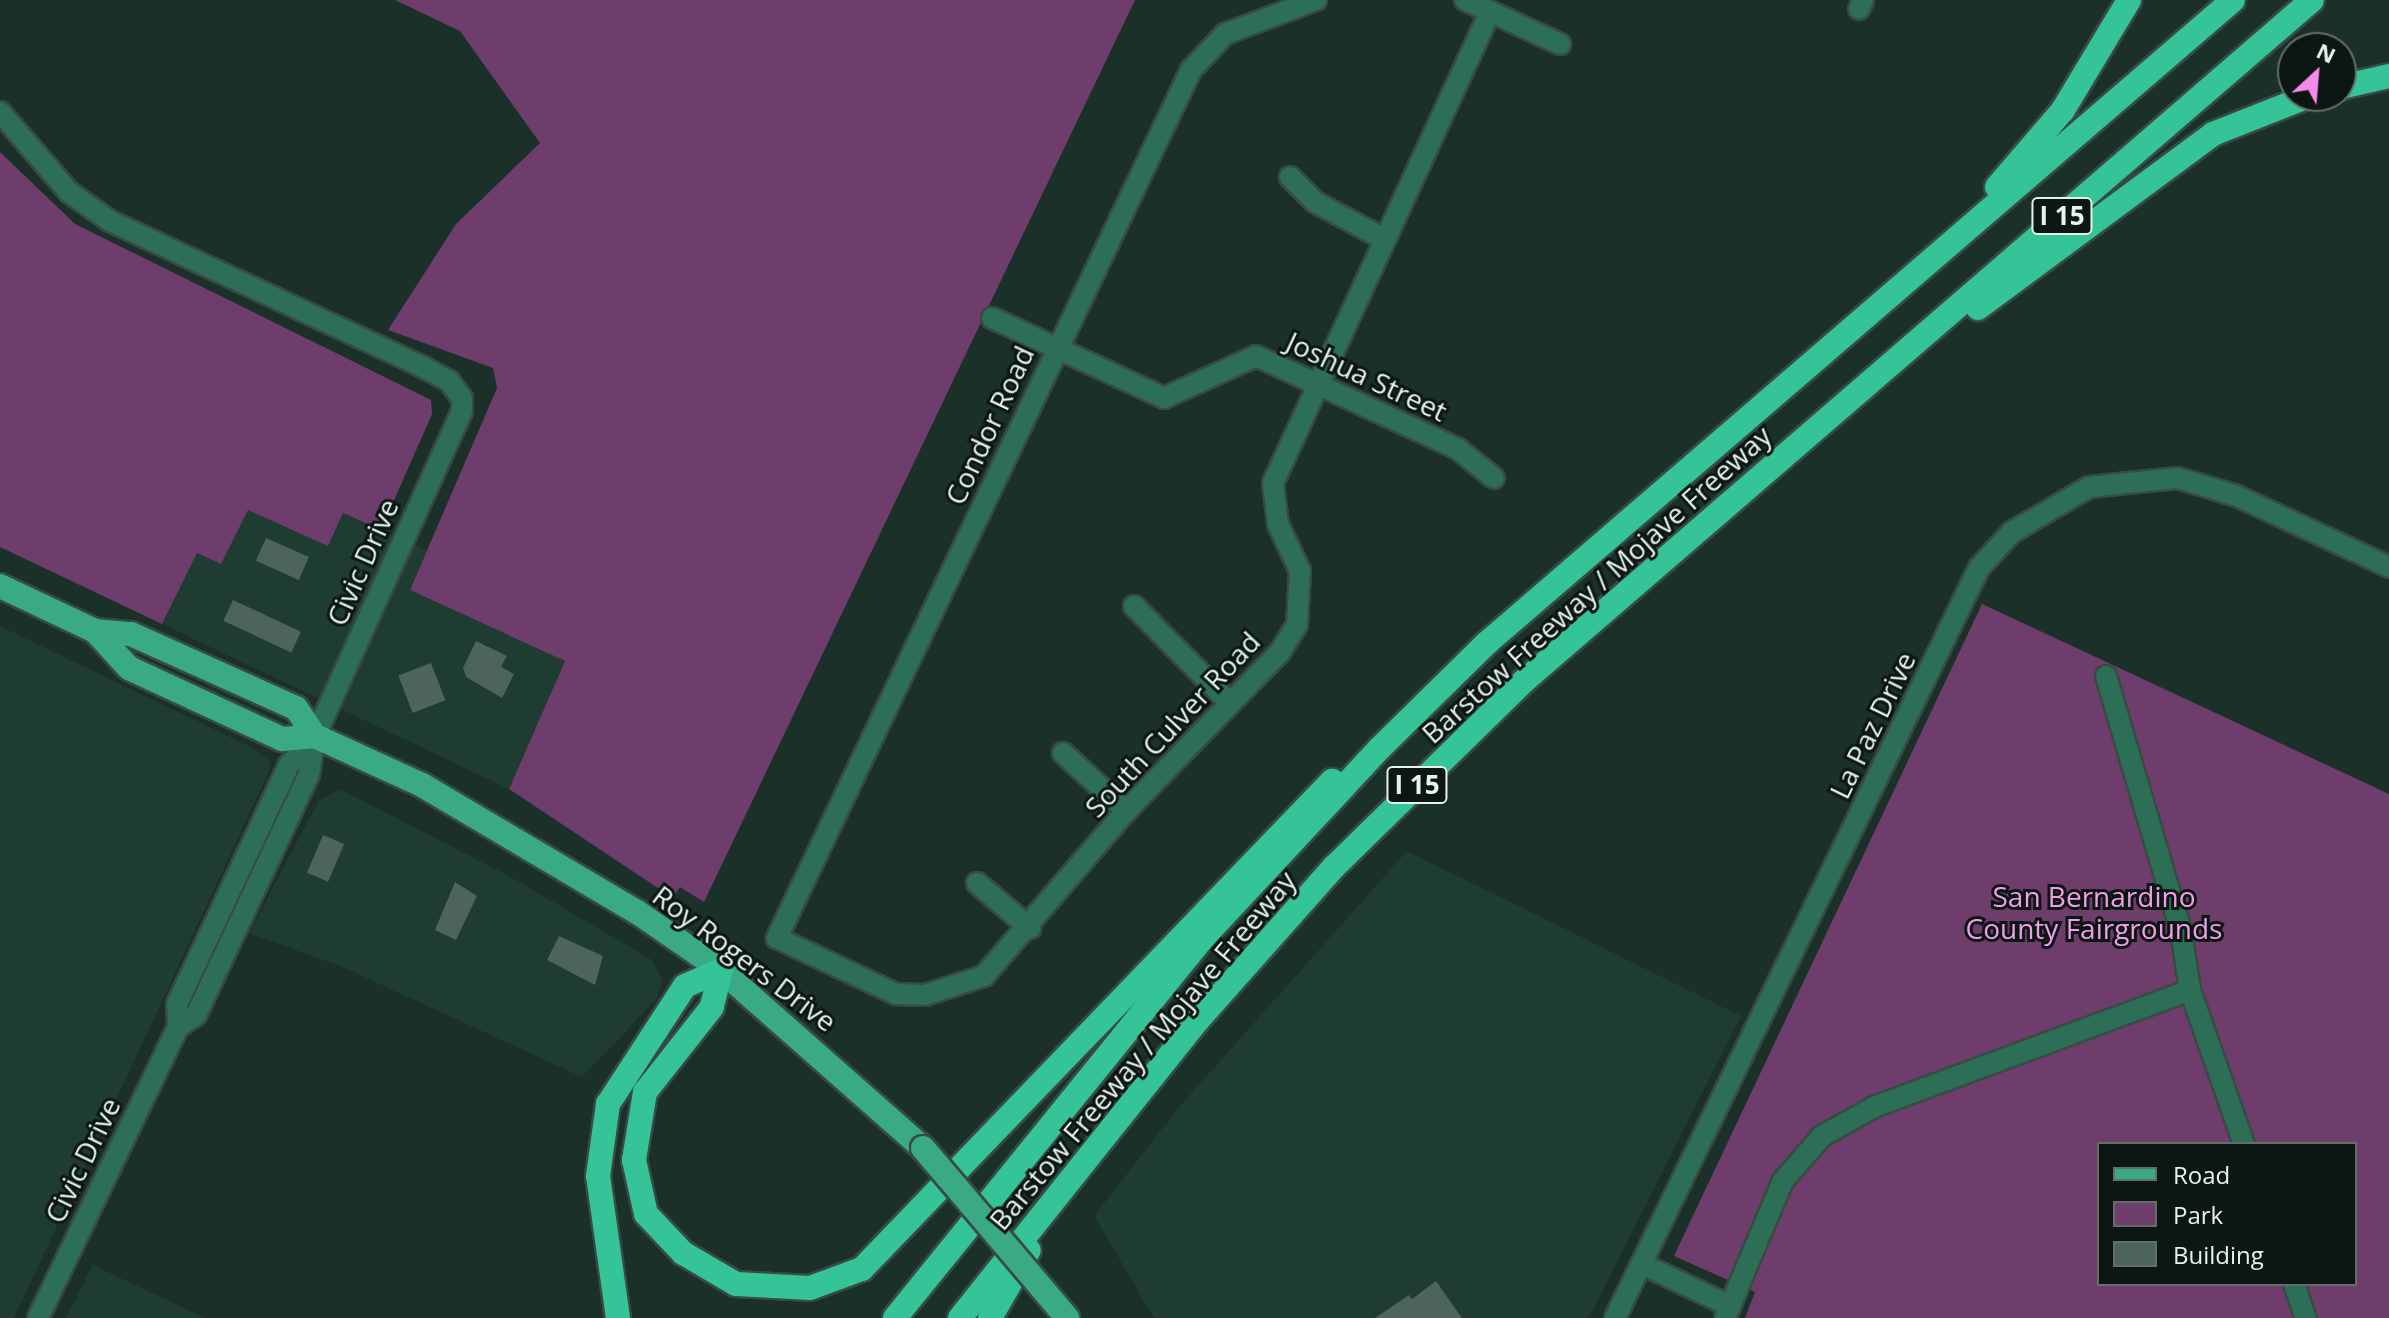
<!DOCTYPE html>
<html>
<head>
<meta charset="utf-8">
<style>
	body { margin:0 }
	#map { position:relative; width:2389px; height:1318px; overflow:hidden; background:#1a3028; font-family:"Open Sans",sans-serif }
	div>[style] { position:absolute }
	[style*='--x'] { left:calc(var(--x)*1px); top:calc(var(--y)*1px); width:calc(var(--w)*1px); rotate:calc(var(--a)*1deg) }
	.built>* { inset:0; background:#1e3c31 }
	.green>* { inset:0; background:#6f3d6c }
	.building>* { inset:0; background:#4d645b; transform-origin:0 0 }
	.roads { filter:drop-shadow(2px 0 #374b44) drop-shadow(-2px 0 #374b44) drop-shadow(0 2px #374b44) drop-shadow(0 -2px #374b44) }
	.minor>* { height:20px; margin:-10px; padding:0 10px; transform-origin:10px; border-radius:10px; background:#2d6e57 }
	.major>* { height:24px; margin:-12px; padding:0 12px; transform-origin:12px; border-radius:12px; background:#3aaa86 }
	.highway>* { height:24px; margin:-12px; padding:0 12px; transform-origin:12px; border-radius:12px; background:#35c398 }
	.bridges { filter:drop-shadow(2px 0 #374b44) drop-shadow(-2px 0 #374b44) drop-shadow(0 2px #374b44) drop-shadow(0 -2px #374b44) }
	.major-bridge>* { height:24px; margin:-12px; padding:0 12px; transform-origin:12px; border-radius:12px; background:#3aaa86 }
	span { translate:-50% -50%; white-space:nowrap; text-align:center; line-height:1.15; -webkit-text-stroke:6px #0c1612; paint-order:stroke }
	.shield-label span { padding:2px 6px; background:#0c1612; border:2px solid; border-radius:6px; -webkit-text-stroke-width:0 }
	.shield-label { font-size:26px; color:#e6f3ed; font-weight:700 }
	.street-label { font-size:28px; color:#e6f3ed }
	.park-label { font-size:28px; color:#f09dea }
	.legend { position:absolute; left:2097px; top:1142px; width:260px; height:144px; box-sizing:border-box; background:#0c1612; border:2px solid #636e6a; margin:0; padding:10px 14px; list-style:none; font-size:24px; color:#e6f3ed }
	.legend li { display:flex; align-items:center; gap:16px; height:40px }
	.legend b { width:40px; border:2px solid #636e6a }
	.north { position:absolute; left:2277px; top:32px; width:80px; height:80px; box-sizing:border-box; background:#0c1612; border:2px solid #636e6a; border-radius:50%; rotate:26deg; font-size:22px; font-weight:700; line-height:32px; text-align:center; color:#e6f3ed }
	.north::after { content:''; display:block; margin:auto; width:28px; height:36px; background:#f589ee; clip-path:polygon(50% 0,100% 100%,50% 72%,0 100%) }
</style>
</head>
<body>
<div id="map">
	<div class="built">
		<i style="clip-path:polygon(248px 509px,328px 545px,342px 513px,427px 550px,410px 590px,565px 661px,509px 789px,162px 624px,197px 553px,221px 564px)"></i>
		<i style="clip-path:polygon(0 626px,255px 749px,269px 760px,270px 770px,14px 1318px,0 1318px)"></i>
		<i style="clip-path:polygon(340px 789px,507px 875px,652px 960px,662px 980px,657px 999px,582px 1077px,345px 968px,249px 933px,319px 800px)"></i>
		<i style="clip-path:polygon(1407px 851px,1741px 1016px,1592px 1312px,1587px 1318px,1154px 1318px,1094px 1216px,1179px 1107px)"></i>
		<i style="clip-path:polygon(93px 1265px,205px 1318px,66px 1318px)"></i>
	</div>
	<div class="green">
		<i style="clip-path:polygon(395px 0,1135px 0,704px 902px,680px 887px,673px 898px,509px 789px,565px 661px,410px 590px,497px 388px,493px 368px,388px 330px,456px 224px,540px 143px,460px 31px)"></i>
		<i style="clip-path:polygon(0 152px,75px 224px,431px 400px,432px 414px,381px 530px,343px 513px,328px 546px,248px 510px,221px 564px,197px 553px,162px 624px,0 547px)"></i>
		<i style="clip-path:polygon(evenodd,1982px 604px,2389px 794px,2389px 1318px,1745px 1318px,1755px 1292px,1674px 1256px,1982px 604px,2099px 1144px,2355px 1144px,2355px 1284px,2099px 1284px,2099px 1144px)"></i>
	</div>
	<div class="building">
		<i style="left:266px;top:538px;width:47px;height:25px;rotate:24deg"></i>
		<i style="left:233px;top:600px;width:75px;height:23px;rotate:25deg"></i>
		<i style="clip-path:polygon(476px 641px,507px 656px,501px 667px,514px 674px,502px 698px,466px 677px,463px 668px)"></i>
		<i style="left:431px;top:663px;width:40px;height:35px;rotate:69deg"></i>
		<i style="left:323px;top:835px;width:23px;height:41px;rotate:23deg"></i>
		<i style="clip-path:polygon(455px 882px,477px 896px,456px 940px,435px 930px)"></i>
		<i style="clip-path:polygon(559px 936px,603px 956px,595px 985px,547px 960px)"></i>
		<i style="clip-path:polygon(1436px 1281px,1462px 1318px,1375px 1318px,1409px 1295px,1412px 1299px)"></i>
	</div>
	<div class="roads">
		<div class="minor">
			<i style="--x:1316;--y:0;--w:97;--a:159.5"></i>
			<i style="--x:1225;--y:34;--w:50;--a:133.4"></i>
			<i style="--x:1191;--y:70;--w:962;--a:115.5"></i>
			<i style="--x:777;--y:938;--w:132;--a:25.2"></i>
			<i style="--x:896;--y:994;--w:29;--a:2"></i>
			<i style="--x:925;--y:995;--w:62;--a:-17.9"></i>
			<i style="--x:984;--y:976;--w:218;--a:-49.3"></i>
			<i style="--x:1126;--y:811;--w:221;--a:-45.9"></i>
			<i style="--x:1280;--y:652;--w:32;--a:-58"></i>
			<i style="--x:1297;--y:625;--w:54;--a:-86.8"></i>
			<i style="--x:1300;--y:571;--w:52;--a:-115.1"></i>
			<i style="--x:1278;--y:524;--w:41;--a:-97"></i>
			<i style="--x:1273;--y:483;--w:519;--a:-65.26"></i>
			<i style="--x:1465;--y:0;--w:105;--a:24.9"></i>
			<i style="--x:1859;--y:9;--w:10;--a:-66"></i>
			<i style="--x:0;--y:112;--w:106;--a:49.2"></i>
			<i style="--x:69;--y:192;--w:50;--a:35.3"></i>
			<i style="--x:110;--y:221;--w:345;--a:25"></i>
			<i style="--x:423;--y:367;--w:30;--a:28"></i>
			<i style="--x:449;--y:381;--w:21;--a:53"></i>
			<i style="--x:462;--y:398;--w:13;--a:90"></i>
			<i style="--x:462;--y:411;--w:357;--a:114.3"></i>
			<i style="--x:315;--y:736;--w:38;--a:99"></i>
			<i style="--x:309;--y:774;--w:266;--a:115.1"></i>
			<i style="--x:196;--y:1015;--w:22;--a:146"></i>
			<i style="--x:1290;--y:177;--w:35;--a:45"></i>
			<i style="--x:1315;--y:202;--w:78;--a:28.2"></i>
			<i style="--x:992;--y:318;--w:190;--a:24.9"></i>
			<i style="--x:1164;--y:398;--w:101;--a:-24.5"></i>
			<i style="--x:1256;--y:356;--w:222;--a:24.7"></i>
			<i style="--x:1458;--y:449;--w:46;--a:38.9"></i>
			<i style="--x:1134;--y:606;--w:135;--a:45.3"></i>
			<i style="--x:2106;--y:676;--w:266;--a:73.6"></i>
			<i style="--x:2181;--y:931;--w:60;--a:81.3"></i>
			<i style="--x:2190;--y:990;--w:163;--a:70.7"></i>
			<i style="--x:1063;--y:753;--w:86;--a:42.6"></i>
			<i style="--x:977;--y:883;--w:70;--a:40.3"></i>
			<i style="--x:1642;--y:1264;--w:98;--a:25.5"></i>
			<i style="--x:2294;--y:1284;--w:36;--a:71"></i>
			<i style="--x:38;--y:1318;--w:323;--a:-64.3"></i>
			<i style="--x:178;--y:1027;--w:23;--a:-92"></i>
			<i style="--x:177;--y:1004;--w:264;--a:-64.9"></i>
			<i style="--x:289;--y:765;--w:39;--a:-48"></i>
			<i style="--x:1615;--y:1318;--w:834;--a:-64.11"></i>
			<i style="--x:1979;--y:568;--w:49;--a:-47.5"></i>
			<i style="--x:2012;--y:532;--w:89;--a:-30.3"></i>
			<i style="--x:2089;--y:487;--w:89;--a:-5.8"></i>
			<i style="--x:2178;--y:478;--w:62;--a:17"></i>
			<i style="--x:2237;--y:496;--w:168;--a:25"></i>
			<i style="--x:1725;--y:1318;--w:149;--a:-67.1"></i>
			<i style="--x:1783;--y:1181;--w:60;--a:-49.1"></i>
			<i style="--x:1822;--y:1136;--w:60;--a:-29.1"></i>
			<i style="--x:1874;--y:1107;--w:337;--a:-20.3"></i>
		</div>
		<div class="major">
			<i style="--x:0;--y:586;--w:105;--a:25.3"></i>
			<i style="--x:95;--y:631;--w:36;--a:5"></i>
			<i style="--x:131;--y:634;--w:181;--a:24.2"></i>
			<i style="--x:296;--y:708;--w:34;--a:56"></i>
			<i style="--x:95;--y:631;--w:50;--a:47.4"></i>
			<i style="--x:129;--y:668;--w:169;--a:24.9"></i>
			<i style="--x:282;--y:739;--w:33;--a:-5"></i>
			<i style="--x:315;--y:736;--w:118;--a:24.6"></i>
			<i style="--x:422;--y:785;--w:250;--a:30.6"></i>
			<i style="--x:637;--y:912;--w:102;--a:34.6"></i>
			<i style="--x:721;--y:970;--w:269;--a:41.4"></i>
		</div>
		<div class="highway">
			<i style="--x:2341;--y:87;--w:49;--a:-12.9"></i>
			<i style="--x:1997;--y:187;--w:101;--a:-49.4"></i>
			<i style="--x:2063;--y:110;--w:128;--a:-59"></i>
			<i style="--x:1978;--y:308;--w:292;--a:-36.5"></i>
			<i style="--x:2213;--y:134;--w:103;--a:-21.6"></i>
			<i style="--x:721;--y:970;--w:38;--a:104"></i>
			<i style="--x:712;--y:1007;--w:108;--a:128.2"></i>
			<i style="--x:645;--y:1092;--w:69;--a:99.2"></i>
			<i style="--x:634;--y:1160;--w:55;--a:77.5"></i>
			<i style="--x:646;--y:1214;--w:54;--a:46.5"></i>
			<i style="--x:683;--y:1253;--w:61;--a:30.3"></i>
			<i style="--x:736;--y:1284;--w:74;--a:3.1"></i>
			<i style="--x:810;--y:1288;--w:55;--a:-20.1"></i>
			<i style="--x:862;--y:1269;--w:678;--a:-46.08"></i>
			<i style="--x:618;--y:1318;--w:143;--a:-98"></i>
			<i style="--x:598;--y:1176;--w:73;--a:-82.1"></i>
			<i style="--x:608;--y:1104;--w:141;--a:-56.9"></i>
			<i style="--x:685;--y:986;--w:39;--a:-24"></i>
			<i style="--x:895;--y:1318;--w:485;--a:-51"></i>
			<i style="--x:1200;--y:941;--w:264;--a:-47"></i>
			<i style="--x:1380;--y:748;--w:151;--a:-44.5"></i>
			<i style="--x:1488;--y:642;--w:983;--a:-40.75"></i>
			<i style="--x:960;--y:1318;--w:381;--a:-51.4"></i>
			<i style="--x:1198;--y:1020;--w:205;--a:-48.4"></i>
			<i style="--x:1334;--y:867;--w:266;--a:-44.4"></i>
			<i style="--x:1524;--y:681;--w:1041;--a:-40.83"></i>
			<i style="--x:990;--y:1318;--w:78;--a:-60.2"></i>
		</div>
	</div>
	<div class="bridges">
		<div class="major-bridge">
			<i style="--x:923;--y:1148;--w:223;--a:49.7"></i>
		</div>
	</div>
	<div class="shield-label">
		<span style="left:2062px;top:216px">I 15</span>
		<span style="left:1417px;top:785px">I 15</span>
	</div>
	<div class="street-label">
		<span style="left:1367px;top:376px;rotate:25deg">Joshua Street</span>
		<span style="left:989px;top:425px;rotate:-65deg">Condor Road</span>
		<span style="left:362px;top:562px;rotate:-66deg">Civic Drive</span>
		<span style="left:1596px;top:584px;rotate:-42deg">Barstow Freeway / Mojave Freeway</span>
		<span style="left:1172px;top:724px;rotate:-47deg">South Culver Road</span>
		<span style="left:1872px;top:725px;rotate:-64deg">La Paz Drive</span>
		<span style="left:745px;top:958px;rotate:37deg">Roy Rogers Drive</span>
		<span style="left:1142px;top:1050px;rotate:-50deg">Barstow Freeway / Mojave Freeway</span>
		<span style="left:82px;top:1160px;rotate:-64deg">Civic Drive</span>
	</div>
	<div class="park-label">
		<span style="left:2094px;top:912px">San Bernardino<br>County Fairgrounds</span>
	</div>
	<ul class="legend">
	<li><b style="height:10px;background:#3aaa86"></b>Road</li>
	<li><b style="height:22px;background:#6f3d6c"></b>Park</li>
	<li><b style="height:22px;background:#4d645b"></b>Building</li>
	</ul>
	<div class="north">N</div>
</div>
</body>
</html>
